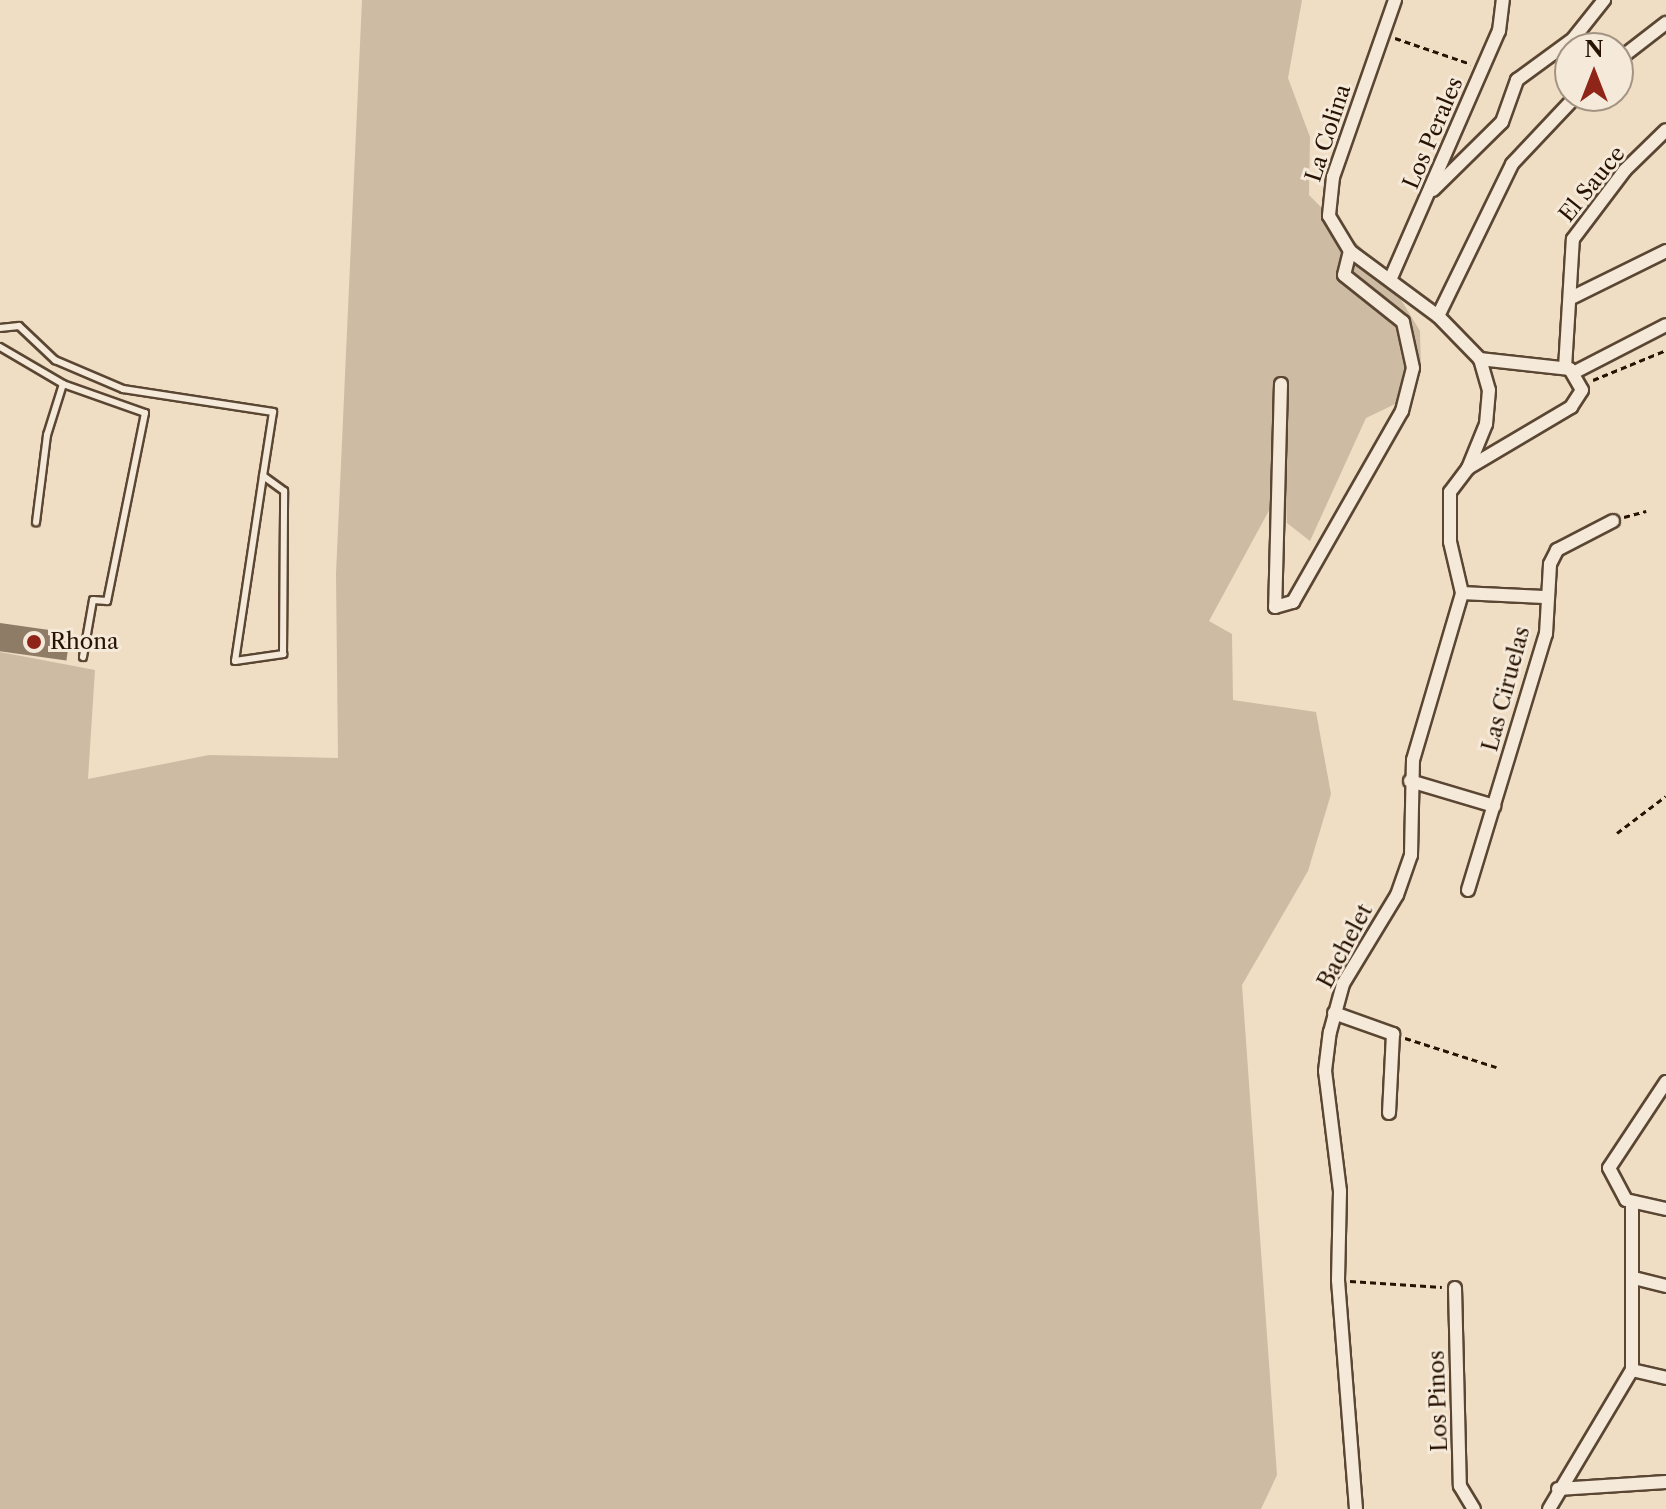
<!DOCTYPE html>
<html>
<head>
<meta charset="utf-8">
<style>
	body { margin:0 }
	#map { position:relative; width:1666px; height:1509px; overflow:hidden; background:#efddc4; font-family:"Libre Caslon Text",serif }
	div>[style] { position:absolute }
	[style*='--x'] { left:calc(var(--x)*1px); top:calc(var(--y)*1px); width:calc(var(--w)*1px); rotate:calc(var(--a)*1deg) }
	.green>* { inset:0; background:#cdbba3 }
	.building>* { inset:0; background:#8f7c67; transform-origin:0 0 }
	.path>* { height:3px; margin-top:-1.5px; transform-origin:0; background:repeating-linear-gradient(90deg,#281302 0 6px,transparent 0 10px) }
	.roads { filter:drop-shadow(2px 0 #5a4632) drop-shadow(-2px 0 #5a4632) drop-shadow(0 2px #5a4632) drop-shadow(0 -2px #5a4632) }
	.service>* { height:6px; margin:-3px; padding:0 3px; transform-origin:3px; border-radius:3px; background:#f5e9d9 }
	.minor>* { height:12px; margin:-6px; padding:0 6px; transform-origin:6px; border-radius:6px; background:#f5e9d9 }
	.dots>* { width:22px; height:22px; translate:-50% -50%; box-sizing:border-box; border:4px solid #f5e9d9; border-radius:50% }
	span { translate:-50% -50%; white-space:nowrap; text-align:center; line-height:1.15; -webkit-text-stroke:6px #f5e9d9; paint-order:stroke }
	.street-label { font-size:22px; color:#281302 }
	.poi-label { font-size:22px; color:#281302 }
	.left { translate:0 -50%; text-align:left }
	.north { position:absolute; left:1554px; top:32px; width:80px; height:80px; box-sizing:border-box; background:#f5e9d9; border:2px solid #a39383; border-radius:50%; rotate:0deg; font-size:22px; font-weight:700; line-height:32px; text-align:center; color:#281302 }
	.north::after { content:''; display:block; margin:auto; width:28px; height:36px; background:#8f2418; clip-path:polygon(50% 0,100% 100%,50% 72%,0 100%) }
</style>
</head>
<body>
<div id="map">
	<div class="green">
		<i style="clip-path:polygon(362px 0,1302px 0,1288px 78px,1310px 137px,1309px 195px,1383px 270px,1420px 331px,1421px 369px,1414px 395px,1366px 418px,1310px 541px,1287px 523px,1285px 481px,1209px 621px,1232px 634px,1233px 700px,1316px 712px,1331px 794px,1308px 871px,1242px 985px,1277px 1475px,1261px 1509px,0 1509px,0 652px,95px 670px,88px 779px,209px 755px,338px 758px,336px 574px)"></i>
	</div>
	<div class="building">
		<i style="left:0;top:623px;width:71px;height:28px;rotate:8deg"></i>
	</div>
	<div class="path">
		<i style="--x:1395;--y:38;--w:80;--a:18.9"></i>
		<i style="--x:1593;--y:380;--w:79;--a:-22.3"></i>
		<i style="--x:1624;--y:517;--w:23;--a:-15"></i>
		<i style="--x:1617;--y:833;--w:61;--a:-37.1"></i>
		<i style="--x:1405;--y:1038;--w:96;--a:17.7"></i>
		<i style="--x:1350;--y:1281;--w:92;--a:3.7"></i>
	</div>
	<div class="roads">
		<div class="service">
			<i style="--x:0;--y:328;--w:19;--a:-6"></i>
			<i style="--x:19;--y:326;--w:50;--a:43.4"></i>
			<i style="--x:55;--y:360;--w:74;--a:23.1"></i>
			<i style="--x:123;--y:389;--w:152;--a:8.7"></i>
			<i style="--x:273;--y:412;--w:65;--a:98.9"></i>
			<i style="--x:263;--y:476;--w:187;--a:98.6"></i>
			<i style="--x:235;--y:661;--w:49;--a:-8.3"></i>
			<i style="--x:283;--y:654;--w:163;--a:-89.6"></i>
			<i style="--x:284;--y:491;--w:26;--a:-144"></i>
			<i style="--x:0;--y:347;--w:73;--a:30.4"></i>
			<i style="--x:63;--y:384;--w:53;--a:107.4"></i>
			<i style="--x:47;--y:435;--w:88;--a:97.2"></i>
			<i style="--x:63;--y:384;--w:87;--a:19.5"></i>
			<i style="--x:145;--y:413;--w:192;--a:101.4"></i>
			<i style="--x:107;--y:601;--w:14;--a:-176"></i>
			<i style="--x:93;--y:600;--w:58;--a:100"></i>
		</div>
		<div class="minor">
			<i style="--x:1395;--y:0;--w:188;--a:109.3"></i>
			<i style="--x:1333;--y:177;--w:39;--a:96"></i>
			<i style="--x:1329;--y:216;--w:41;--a:59"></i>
			<i style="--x:1350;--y:251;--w:109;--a:36.5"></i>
			<i style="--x:1438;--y:316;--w:60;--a:45.7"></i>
			<i style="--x:1480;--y:359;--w:32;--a:74"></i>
			<i style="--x:1489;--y:390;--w:34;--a:95"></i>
			<i style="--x:1486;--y:424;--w:48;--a:112.2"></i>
			<i style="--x:1618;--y:60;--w:61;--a:-37.6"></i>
			<i style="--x:1433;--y:190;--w:97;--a:-44.6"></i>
			<i style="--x:1502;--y:122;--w:45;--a:-70.3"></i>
			<i style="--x:1517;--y:80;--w:69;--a:-36.2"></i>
			<i style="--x:1573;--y:39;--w:50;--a:-51.5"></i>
			<i style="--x:1390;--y:280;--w:272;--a:-66.4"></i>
			<i style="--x:1499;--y:31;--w:31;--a:-83"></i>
			<i style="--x:1571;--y:298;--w:106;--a:-26.3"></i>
			<i style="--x:1438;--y:316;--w:169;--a:-64"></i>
			<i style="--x:1512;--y:164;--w:93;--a:-46.7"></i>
			<i style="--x:1565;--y:368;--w:129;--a:-86.5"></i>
			<i style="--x:1573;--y:239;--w:86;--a:-53"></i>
			<i style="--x:1625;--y:170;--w:57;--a:-44.3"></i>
			<i style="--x:1575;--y:372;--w:102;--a:-27.3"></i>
			<i style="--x:1281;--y:384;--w:223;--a:91.5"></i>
			<i style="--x:1275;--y:607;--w:19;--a:-16"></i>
			<i style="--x:1293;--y:602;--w:220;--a:-60.3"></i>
			<i style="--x:1402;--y:411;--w:44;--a:-75.7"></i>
			<i style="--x:1413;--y:368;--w:47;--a:-102.3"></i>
			<i style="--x:1403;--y:322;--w:75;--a:-141.5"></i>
			<i style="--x:1344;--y:275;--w:25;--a:-76"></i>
			<i style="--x:1462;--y:593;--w:81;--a:2.8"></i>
			<i style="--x:1410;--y:781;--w:88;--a:16.6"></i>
			<i style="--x:1468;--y:890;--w:268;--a:-73.1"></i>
			<i style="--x:1546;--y:634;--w:70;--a:-86.7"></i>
			<i style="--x:1550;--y:564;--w:16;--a:-63"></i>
			<i style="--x:1557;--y:550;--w:63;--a:-27.4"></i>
			<i style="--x:1334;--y:1013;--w:63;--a:19.6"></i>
			<i style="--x:1393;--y:1034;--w:79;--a:92.9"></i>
			<i style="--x:1666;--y:1082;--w:103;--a:123.5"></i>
			<i style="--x:1609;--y:1168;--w:36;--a:62"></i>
			<i style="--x:1626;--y:1200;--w:41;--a:12.7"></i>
			<i style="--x:1634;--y:1278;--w:33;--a:14"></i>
			<i style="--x:1455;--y:1288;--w:198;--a:88.6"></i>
			<i style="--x:1460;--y:1486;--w:27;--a:59"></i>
			<i style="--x:1632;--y:1370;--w:35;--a:13"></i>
			<i style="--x:1558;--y:1489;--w:108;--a:-3.7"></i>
			<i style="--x:1356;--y:1509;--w:230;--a:-94.5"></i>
			<i style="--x:1338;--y:1280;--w:89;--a:-88.7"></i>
			<i style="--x:1340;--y:1191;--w:121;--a:-97.1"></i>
			<i style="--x:1325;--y:1071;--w:39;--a:-83"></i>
			<i style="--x:1330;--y:1032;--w:50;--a:-74.8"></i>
			<i style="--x:1343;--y:984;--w:104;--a:-58.8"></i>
			<i style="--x:1397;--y:895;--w:42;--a:-70.7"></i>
			<i style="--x:1411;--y:855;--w:95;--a:-88.8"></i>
			<i style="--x:1413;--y:760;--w:174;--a:-73.6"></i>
			<i style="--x:1462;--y:593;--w:52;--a:-103.2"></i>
			<i style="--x:1450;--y:542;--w:50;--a:-90"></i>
			<i style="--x:1450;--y:492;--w:30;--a:-53"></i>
			<i style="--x:1468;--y:468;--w:120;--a:-30.6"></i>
			<i style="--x:1571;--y:407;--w:20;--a:-57"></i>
			<i style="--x:1582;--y:390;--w:24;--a:-120"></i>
			<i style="--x:1570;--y:369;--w:91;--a:-173.7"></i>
			<i style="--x:1549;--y:1509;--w:162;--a:-59.2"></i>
			<i style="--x:1632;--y:1370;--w:166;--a:-90"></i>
		</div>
	</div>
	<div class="dots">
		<i style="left:34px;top:642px;background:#8f2418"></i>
	</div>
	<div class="street-label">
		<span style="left:1328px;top:133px;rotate:-72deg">La Colina</span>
		<span style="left:1433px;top:133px;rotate:-67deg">Los Perales</span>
		<span style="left:1592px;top:184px;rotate:-51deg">El Sauce</span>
		<span style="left:1506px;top:689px;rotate:-75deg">Las Ciruelas</span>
		<span style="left:1345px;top:946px;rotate:-62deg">Bachelet</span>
		<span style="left:1438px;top:1401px;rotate:-92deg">Los Pinos</span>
	</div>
	<div class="poi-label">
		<span class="left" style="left:50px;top:642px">Rhona</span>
	</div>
	<div class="north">N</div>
</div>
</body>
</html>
